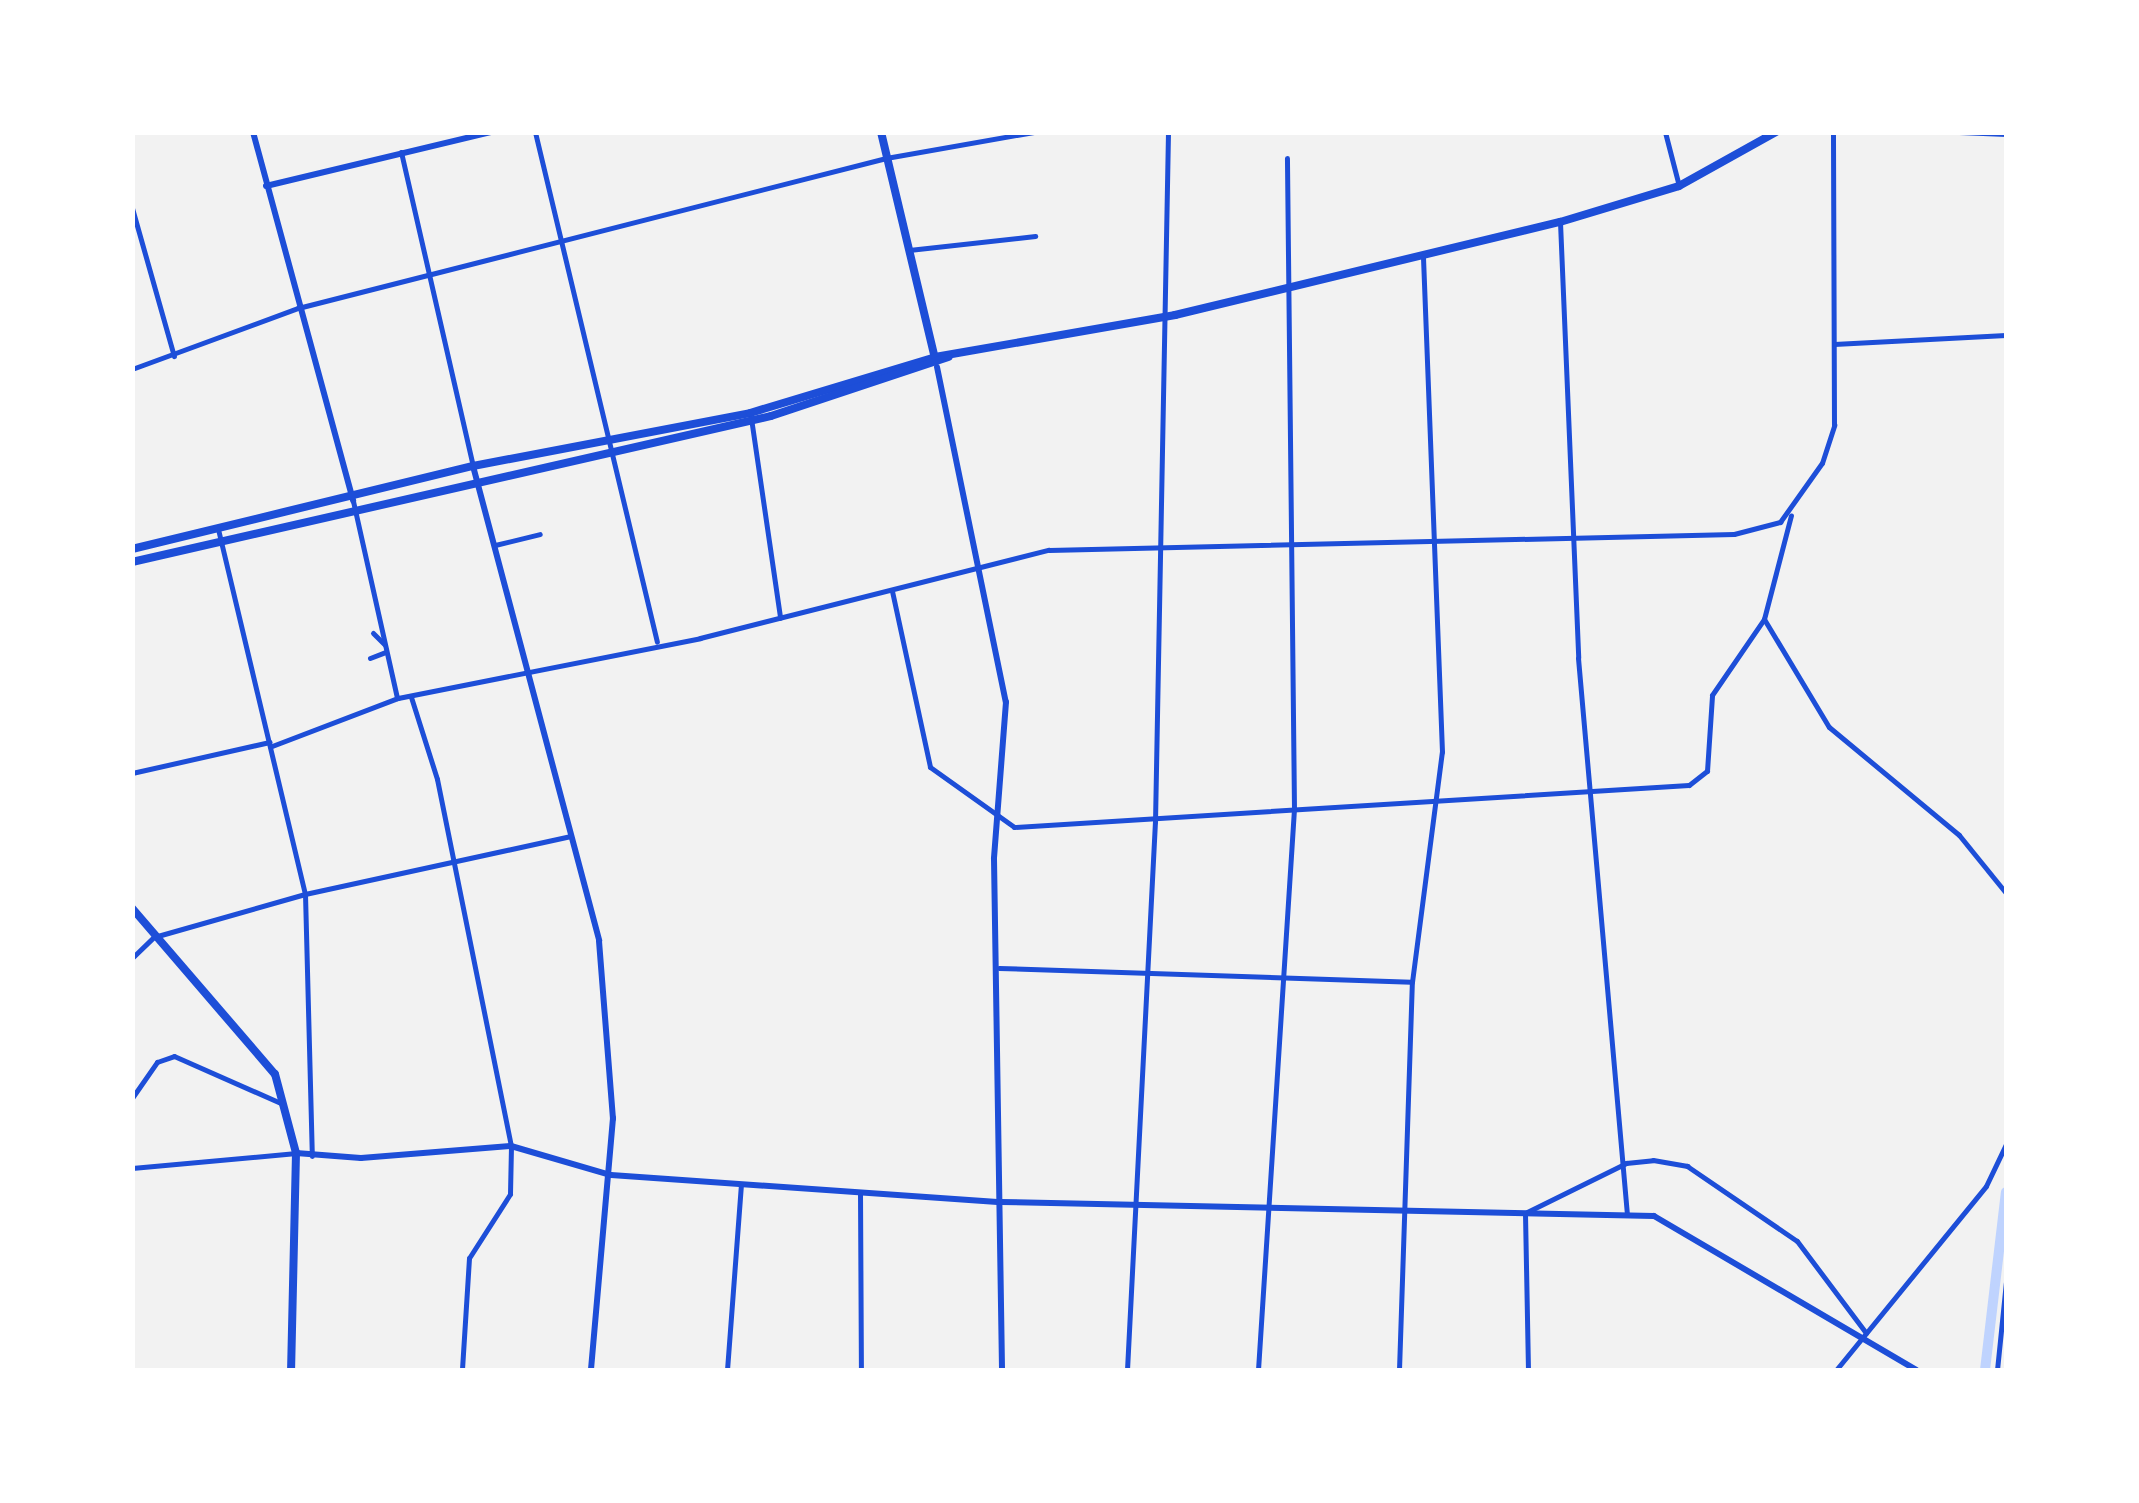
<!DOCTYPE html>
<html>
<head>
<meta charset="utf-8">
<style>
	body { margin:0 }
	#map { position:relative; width:2139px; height:1503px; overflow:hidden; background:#f2f2f2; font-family:Arial,sans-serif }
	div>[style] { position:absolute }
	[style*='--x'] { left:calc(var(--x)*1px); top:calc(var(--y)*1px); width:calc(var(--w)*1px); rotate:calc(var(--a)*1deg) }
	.canal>* { height:10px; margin:-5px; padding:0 5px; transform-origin:5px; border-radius:5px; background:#bfd3fe }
	.minor>* { height:5px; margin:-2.5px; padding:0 2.5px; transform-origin:2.5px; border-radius:2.5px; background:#1d4ed8 }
	.tertiary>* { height:6px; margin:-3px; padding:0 3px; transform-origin:3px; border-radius:3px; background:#1d4ed8 }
	.secondary>* { height:8px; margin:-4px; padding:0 4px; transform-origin:4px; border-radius:4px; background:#1d4ed8 }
	.primary>* { height:8px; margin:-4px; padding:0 4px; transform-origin:4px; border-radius:4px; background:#1d4ed8 }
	span { translate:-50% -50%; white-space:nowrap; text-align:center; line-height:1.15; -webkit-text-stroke:9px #fff; paint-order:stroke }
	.frame { position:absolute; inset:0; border:135px solid #fff; pointer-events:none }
</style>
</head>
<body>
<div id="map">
	<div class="canal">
		<i style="--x:1985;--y:1370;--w:179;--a:-83.3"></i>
	</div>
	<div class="minor">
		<i style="--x:535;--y:132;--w:524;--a:76.55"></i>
		<i style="--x:1665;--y:132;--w:56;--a:75.5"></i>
		<i style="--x:1959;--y:132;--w:47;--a:2.4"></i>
		<i style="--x:401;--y:152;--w:322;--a:77.1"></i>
		<i style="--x:132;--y:208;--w:154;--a:74.2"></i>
		<i style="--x:1560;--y:222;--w:436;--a:87.6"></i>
		<i style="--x:1578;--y:658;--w:559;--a:84.97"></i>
		<i style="--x:909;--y:250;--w:127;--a:-6.3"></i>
		<i style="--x:1834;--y:344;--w:172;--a:-3"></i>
		<i style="--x:132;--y:369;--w:177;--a:-20.2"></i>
		<i style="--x:298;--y:308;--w:607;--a:-14.31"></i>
		<i style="--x:886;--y:158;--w:150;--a:-10"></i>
		<i style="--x:751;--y:418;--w:202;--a:81.7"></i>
		<i style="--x:353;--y:501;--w:202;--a:77.4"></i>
		<i style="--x:218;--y:529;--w:375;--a:76.6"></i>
		<i style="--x:305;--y:894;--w:262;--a:88.5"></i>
		<i style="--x:495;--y:545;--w:46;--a:-13.7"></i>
		<i style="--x:892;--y:591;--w:180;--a:77.8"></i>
		<i style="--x:930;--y:767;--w:103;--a:35.5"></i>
		<i style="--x:1014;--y:827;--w:676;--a:-3.56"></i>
		<i style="--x:1689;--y:785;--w:23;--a:-38"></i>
		<i style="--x:1707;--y:771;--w:76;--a:-86.2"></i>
		<i style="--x:1712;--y:695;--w:92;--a:-55.6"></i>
		<i style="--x:1764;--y:619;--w:107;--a:-75.4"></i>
		<i style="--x:1764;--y:619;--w:126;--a:59"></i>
		<i style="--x:1829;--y:727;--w:169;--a:39.7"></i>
		<i style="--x:1959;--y:835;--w:75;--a:51"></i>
		<i style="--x:373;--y:633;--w:16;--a:45"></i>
		<i style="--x:370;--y:658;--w:17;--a:-21"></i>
		<i style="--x:411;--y:697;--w:86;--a:72.4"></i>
		<i style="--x:437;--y:779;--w:374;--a:78.6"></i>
		<i style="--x:511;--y:1146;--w:48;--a:91.2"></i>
		<i style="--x:510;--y:1194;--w:76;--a:122.6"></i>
		<i style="--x:469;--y:1258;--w:112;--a:93.6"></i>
		<i style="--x:272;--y:746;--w:135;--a:-20.9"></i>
		<i style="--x:398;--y:698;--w:308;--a:-11.2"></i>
		<i style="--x:700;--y:638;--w:360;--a:-14.2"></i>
		<i style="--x:1049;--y:550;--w:685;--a:-1.34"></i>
		<i style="--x:1734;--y:534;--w:48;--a:-14.6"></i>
		<i style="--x:1780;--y:522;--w:72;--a:-54.6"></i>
		<i style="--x:1822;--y:463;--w:40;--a:-72"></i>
		<i style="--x:1834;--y:425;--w:293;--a:-90.2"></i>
		<i style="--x:132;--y:773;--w:141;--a:-12.7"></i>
		<i style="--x:132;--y:958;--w:30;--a:-44"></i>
		<i style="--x:154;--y:937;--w:157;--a:-15.9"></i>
		<i style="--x:305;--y:894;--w:272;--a:-12.3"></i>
		<i style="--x:999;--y:968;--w:412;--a:1.9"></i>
		<i style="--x:132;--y:1098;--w:44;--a:-55.2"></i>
		<i style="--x:157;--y:1062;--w:18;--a:-19"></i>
		<i style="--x:174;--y:1056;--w:119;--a:23.8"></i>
		<i style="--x:132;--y:1168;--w:165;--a:-5.2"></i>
		<i style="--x:860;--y:1192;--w:178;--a:89.7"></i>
		<i style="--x:727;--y:1370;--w:186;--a:-85.7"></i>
		<i style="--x:1127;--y:1370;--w:549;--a:-87.08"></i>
		<i style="--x:1155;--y:822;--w:690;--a:-88.92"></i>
		<i style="--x:1258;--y:1370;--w:562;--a:-86.33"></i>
		<i style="--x:1294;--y:809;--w:651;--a:-90.62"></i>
		<i style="--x:1399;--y:1370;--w:388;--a:-88.1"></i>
		<i style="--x:1412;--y:982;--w:232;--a:-82.6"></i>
		<i style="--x:1442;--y:752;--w:496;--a:-92.2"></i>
		<i style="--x:1528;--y:1370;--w:157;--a:-91.1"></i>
		<i style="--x:1525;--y:1213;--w:113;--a:-26.3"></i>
		<i style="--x:1626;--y:1163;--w:27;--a:-6"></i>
		<i style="--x:1653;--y:1160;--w:35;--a:10"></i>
		<i style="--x:1687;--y:1166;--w:133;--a:34.3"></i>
		<i style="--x:1797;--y:1241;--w:115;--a:53.1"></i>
		<i style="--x:1836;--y:1370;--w:237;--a:-50.8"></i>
		<i style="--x:1986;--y:1186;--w:47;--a:-64.5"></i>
		<i style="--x:1997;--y:1370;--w:88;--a:-84.2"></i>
	</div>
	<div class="tertiary">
		<i style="--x:253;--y:132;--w:382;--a:74.8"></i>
		<i style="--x:266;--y:186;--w:231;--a:-13.5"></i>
		<i style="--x:937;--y:367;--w:342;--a:78.4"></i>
		<i style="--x:1006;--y:702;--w:157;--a:94.4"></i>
		<i style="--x:994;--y:859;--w:511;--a:89.1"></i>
		<i style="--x:473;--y:466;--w:491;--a:75.1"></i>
		<i style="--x:599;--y:941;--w:178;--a:85.5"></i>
		<i style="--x:613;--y:1118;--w:253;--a:95"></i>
		<i style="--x:296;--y:1153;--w:65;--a:4.4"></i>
		<i style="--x:361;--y:1158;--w:150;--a:-4.6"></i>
		<i style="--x:511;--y:1146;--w:104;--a:16.2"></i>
		<i style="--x:611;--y:1175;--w:391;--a:4"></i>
		<i style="--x:1001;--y:1202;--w:653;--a:1.23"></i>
		<i style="--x:1654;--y:1216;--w:304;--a:30.4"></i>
	</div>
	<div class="secondary">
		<i style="--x:881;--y:132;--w:232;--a:76.6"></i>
		<i style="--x:132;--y:549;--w:351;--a:-13.7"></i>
		<i style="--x:473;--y:466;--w:282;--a:-10.8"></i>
		<i style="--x:750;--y:413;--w:193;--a:-16.8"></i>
		<i style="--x:935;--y:357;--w:244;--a:-9.9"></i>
		<i style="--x:1175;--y:315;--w:396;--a:-13.6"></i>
		<i style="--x:1560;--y:222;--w:124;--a:-16.8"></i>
		<i style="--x:1679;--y:186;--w:111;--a:-29.1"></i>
		<i style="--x:132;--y:562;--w:655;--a:-12.87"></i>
		<i style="--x:771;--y:416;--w:187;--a:-18.4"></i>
	</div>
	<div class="primary">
		<i style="--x:132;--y:908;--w:219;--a:49.3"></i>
		<i style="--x:275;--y:1074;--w:82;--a:75.1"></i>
		<i style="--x:296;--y:1153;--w:217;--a:91.3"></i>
	</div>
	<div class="frame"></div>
</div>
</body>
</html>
